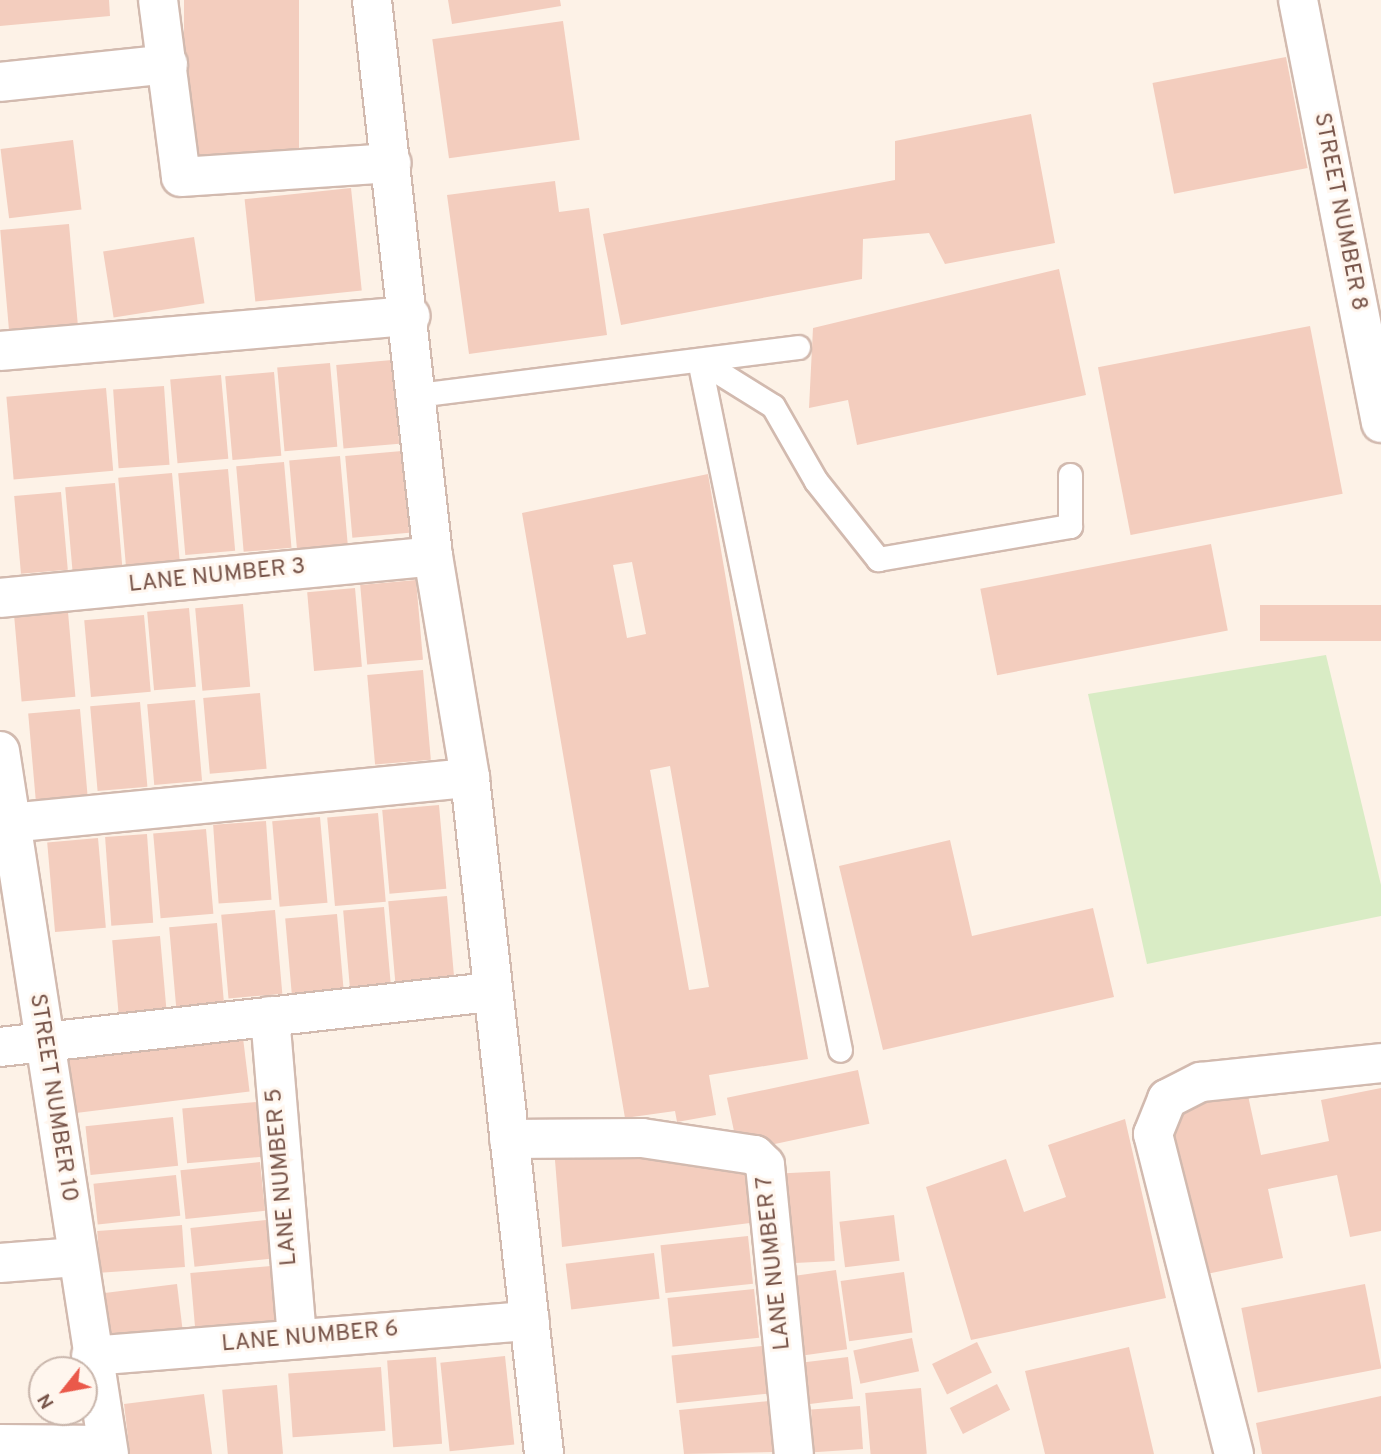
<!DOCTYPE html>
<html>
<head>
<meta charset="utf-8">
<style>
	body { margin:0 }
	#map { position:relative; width:1381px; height:1454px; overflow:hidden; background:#fdf2e7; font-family:Overpass,sans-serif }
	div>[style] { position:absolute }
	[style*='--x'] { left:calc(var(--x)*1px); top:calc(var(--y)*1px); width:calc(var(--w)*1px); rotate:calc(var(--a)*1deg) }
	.green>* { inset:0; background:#d9ecc5 }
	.building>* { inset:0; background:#f3cdbe; transform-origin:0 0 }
	.roads { filter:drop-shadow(2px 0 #d2baaf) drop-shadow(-2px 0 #d2baaf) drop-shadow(0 2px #d2baaf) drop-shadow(0 -2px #d2baaf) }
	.service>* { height:23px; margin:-11.5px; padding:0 11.5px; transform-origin:11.5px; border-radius:11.5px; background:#fff }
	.minor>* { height:38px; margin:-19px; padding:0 19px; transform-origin:19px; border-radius:19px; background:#fff }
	span { translate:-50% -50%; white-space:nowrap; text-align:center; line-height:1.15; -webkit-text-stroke:6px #fff6ee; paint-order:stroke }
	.street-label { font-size:23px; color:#78554a }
	.north { position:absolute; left:28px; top:1356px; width:70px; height:70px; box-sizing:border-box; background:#fff6ee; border:2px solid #c9b6ac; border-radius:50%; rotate:239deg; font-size:19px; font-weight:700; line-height:28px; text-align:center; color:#78554a }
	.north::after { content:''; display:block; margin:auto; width:24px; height:32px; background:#ea594a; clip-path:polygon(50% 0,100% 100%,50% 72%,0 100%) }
</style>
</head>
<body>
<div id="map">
	<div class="green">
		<i style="clip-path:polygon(1326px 655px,1381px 885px,1381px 916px,1147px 964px,1088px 694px)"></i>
	</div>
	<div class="building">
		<i style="clip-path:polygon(0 0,109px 0,110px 16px,0 26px)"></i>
		<i style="left:184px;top:0;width:115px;height:156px"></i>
		<i style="clip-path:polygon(448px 0,560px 0,561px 6px,452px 24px)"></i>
		<i style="left:563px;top:21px;width:120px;height:132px;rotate:82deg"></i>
		<i style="left:1286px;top:57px;width:113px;height:136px;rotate:79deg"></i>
		<i style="clip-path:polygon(1031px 114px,1055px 243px,945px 264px,929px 233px,863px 239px,862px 279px,621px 325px,603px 234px,895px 180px,895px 141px)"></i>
		<i style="left:73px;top:140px;width:70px;height:73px;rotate:83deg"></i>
		<i style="clip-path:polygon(555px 181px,559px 212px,589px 208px,607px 335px,469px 354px,447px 195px)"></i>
		<i style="left:351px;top:188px;width:103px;height:107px;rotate:84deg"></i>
		<i style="left:69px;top:224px;width:100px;height:69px;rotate:85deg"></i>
		<i style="left:194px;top:237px;width:67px;height:92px;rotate:81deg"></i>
		<i style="clip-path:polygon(1059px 269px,1086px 395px,857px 445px,848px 400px,809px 408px,813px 328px)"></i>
		<i style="left:1310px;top:326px;width:171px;height:216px;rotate:79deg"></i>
		<i style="left:392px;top:360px;width:84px;height:56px;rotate:85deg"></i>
		<i style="left:330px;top:363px;width:84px;height:53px;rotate:85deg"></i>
		<i style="left:274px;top:372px;width:84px;height:49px;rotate:85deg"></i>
		<i style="left:221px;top:375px;width:84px;height:51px;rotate:85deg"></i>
		<i style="left:164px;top:386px;width:79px;height:51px;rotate:86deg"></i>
		<i style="left:106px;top:388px;width:83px;height:100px;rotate:85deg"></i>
		<i style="left:402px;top:451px;width:82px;height:57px;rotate:85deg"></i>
		<i style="left:340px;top:456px;width:89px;height:51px;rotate:85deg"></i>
		<i style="left:284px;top:462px;width:86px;height:48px;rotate:85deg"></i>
		<i style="left:228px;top:469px;width:82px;height:50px;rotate:85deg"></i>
		<i style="left:172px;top:473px;width:90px;height:54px;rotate:85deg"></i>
		<i style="clip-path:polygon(evenodd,708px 474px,808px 1059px,709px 1075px,716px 1115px,677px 1122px,675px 1111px,625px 1118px,522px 513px,708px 474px,632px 562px,646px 634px,627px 638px,613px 565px,632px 562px,708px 474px,670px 766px,709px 987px,689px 990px,650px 770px,670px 766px)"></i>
		<i style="left:115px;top:483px;width:86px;height:50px;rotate:85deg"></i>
		<i style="left:61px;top:492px;width:78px;height:47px;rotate:85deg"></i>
		<i style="left:1211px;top:544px;width:88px;height:235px;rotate:79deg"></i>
		<i style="left:416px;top:580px;width:80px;height:56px;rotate:85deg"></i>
		<i style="left:355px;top:588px;width:79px;height:48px;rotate:85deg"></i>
		<i style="left:243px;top:604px;width:83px;height:48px;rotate:85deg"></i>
		<i style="left:1381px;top:605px;width:36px;height:121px;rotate:90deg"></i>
		<i style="left:189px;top:608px;width:79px;height:42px;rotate:85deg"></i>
		<i style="left:68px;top:612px;width:85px;height:54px;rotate:85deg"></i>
		<i style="left:144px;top:615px;width:77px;height:60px;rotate:85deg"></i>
		<i style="left:423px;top:670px;width:90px;height:56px;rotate:85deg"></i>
		<i style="left:260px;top:693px;width:76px;height:57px;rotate:85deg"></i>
		<i style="left:195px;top:700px;width:81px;height:48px;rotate:85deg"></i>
		<i style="left:140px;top:702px;width:85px;height:50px;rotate:85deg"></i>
		<i style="left:80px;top:709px;width:92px;height:52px;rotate:85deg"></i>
		<i style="left:439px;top:805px;width:84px;height:57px;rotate:85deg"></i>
		<i style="left:378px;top:813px;width:89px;height:51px;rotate:85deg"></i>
		<i style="left:320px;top:817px;width:86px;height:48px;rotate:85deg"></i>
		<i style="left:266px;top:821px;width:79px;height:53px;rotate:86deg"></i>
		<i style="left:206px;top:829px;width:85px;height:53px;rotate:85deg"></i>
		<i style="left:147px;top:834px;width:89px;height:42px;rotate:86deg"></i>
		<i style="left:98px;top:838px;width:90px;height:51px;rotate:85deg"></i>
		<i style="clip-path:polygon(950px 840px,972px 936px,1093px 908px,1114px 997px,883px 1050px,839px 866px)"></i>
		<i style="left:447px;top:896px;width:84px;height:59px;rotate:85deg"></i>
		<i style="left:384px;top:907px;width:77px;height:41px;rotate:85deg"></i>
		<i style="left:275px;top:910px;width:84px;height:54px;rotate:85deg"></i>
		<i style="left:337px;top:914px;width:79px;height:52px;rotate:85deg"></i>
		<i style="left:217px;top:923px;width:83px;height:48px;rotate:85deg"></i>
		<i style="left:160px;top:936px;width:77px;height:48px;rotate:85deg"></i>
		<i style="left:243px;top:1038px;width:54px;height:181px;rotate:83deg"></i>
		<i style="left:858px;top:1070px;width:55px;height:134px;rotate:78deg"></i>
		<i style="clip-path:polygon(1381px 1088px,1381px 1231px,1350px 1237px,1337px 1175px,1268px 1189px,1283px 1258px,1202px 1275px,1166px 1107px,1247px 1091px,1261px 1155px,1329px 1141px,1321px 1100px)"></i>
		<i style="left:257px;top:1102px;width:55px;height:75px;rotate:85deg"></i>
		<i style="left:173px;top:1117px;width:49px;height:88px;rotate:84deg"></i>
		<i style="clip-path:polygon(1125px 1119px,1166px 1298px,971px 1340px,926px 1187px,1006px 1159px,1024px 1212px,1066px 1197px,1048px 1145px)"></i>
		<i style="clip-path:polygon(554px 1148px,746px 1168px,750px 1223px,562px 1247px)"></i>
		<i style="left:260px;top:1162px;width:49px;height:80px;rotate:84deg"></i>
		<i style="left:830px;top:1171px;width:90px;height:45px;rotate:87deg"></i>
		<i style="left:176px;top:1175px;width:41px;height:83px;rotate:84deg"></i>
		<i style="left:894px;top:1215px;width:46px;height:55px;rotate:83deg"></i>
		<i style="left:266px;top:1220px;width:39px;height:76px;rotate:84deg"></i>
		<i style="left:182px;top:1225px;width:42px;height:85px;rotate:86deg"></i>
		<i style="left:748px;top:1236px;width:48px;height:88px;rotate:84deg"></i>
		<i style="left:654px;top:1253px;width:46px;height:89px;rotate:83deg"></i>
		<i style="left:271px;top:1266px;width:55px;height:81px;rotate:85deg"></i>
		<i style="left:836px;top:1270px;width:80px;height:50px;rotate:82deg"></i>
		<i style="left:904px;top:1272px;width:61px;height:64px;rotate:82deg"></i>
		<i style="left:177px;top:1284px;width:49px;height:77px;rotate:83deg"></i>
		<i style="left:1365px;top:1284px;width:86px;height:126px;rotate:79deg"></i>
		<i style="left:754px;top:1289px;width:49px;height:87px;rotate:84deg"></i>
		<i style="left:912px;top:1338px;width:34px;height:60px;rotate:78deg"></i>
		<i style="left:977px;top:1342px;width:34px;height:50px;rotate:64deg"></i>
		<i style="left:762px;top:1346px;width:48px;height:91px;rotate:84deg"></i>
		<i style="clip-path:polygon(1129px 1347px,1154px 1454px,1045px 1454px,1025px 1371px)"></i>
		<i style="left:505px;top:1356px;width:89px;height:65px;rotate:84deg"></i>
		<i style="left:436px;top:1357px;width:87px;height:49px;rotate:86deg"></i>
		<i style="left:848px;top:1357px;width:42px;height:52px;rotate:83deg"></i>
		<i style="left:381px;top:1367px;width:64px;height:93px;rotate:86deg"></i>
		<i style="left:997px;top:1384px;width:29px;height:53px;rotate:63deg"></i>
		<i style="left:277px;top:1385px;width:69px;height:55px;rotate:85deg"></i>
		<i style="left:921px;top:1388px;width:66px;height:56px;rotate:85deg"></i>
		<i style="clip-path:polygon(204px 1394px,212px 1454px,130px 1454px,124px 1404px)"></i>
		<i style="clip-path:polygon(1381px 1396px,1381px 1454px,1262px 1454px,1256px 1423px)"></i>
		<i style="clip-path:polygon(769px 1401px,774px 1452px,684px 1454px,679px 1410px)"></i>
		<i style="left:860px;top:1406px;width:43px;height:49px;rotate:86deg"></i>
	</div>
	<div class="roads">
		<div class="service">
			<i style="--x:699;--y:360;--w:704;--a:78.45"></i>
			<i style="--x:699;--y:360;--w:87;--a:31.9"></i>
			<i style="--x:773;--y:406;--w:86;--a:60.2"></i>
			<i style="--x:816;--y:481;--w:100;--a:51.5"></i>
			<i style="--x:878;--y:559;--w:195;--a:-9.8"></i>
			<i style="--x:1070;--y:526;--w:51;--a:-90"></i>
			<i style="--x:418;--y:395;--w:383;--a:-7.2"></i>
		</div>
		<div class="minor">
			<i style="--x:158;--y:0;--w:178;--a:82.6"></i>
			<i style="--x:181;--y:177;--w:211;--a:-3.8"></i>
			<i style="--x:372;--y:0;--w:559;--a:83.74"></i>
			<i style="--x:433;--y:556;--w:225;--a:80.5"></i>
			<i style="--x:470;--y:778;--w:680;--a:83.75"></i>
			<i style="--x:1298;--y:0;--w:431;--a:78.9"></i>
			<i style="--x:0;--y:82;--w:169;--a:-6.1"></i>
			<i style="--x:0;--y:351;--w:412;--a:-4.9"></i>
			<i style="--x:0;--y:598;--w:435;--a:-5.5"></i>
			<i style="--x:0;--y:751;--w:711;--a:81.19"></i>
			<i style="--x:9;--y:823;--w:463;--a:-5.6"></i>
			<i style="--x:270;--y:1016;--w:324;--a:85.2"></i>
			<i style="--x:0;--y:1047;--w:495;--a:-6.4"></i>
			<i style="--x:509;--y:1139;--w:133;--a:-0.4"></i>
			<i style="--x:642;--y:1138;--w:114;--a:8.6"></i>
			<i style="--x:755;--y:1155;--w:14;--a:45"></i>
			<i style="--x:765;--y:1165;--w:290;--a:84.3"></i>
			<i style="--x:0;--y:1263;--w:76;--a:-4.5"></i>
			<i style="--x:91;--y:1356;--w:440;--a:-4.6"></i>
			<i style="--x:0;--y:1444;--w:107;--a:0.5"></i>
			<i style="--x:1234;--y:1454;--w:330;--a:-104.2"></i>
			<i style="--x:1153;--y:1134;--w:38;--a:-68"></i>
			<i style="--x:1167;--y:1099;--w:38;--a:-27"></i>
			<i style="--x:1201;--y:1082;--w:181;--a:-6"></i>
		</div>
	</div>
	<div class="street-label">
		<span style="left:1339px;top:212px;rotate:79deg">STREET NUMBER 8</span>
		<span style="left:217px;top:577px;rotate:-6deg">LANE NUMBER 3</span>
		<span style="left:52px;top:1098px;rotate:81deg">STREET NUMBER 10</span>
		<span style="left:283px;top:1177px;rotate:-95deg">LANE NUMBER 5</span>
		<span style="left:775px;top:1263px;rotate:-96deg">LANE NUMBER 7</span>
		<span style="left:310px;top:1338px;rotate:-5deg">LANE NUMBER 6</span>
	</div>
	<div class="north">N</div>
</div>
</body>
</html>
